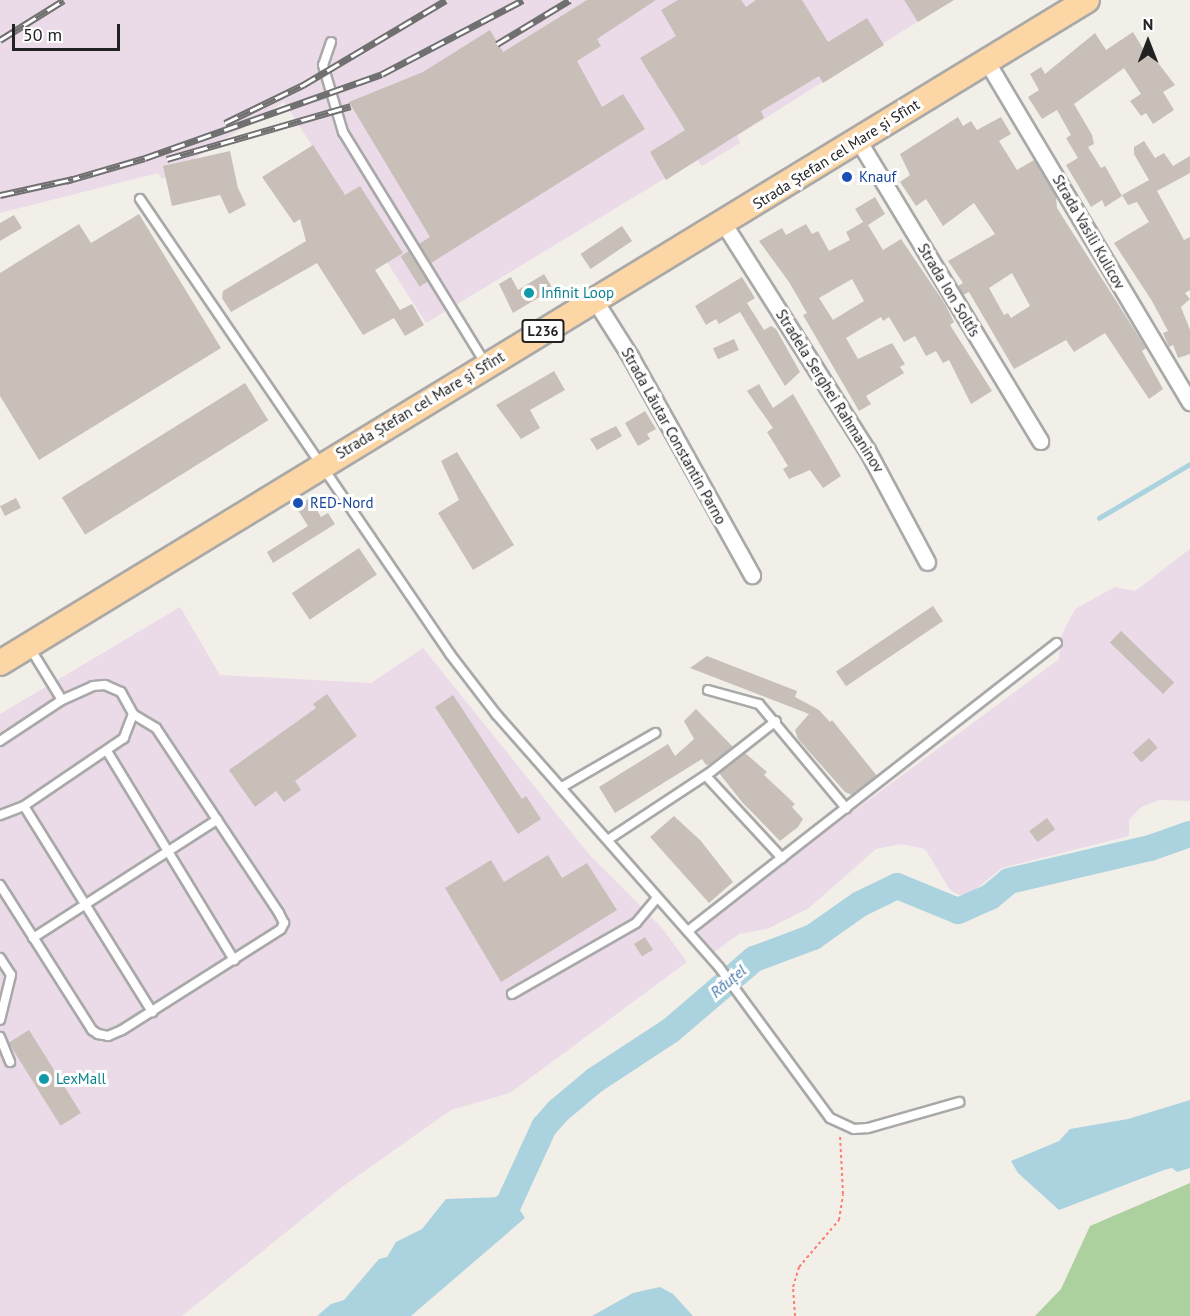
<!DOCTYPE html>
<html>
<head>
<meta charset="utf-8">
<style>
	body { margin:0 }
	#map { position:relative; width:1190px; height:1316px; overflow:hidden; background:#f2efe9; font-family:"PT Sans",sans-serif }
	div>[style] { position:absolute }
	[style*='--x'] { left:calc(var(--x)*1px); top:calc(var(--y)*1px); width:calc(var(--w)*1px); rotate:calc(var(--a)*1deg) }
	.industrial>* { inset:0; background:#ebdbe8 }
	.forest>* { inset:0; background:#add19e }
	.water>* { inset:0; background:#aad3df }
	.stream>* { height:4.5px; margin:-2.25px; padding:0 2.25px; transform-origin:2.25px; border-radius:2.25px; background:#aad3df }
	.river>* { height:26px; margin:-13px; padding:0 13px; transform-origin:13px; border-radius:13px; background:#aad3df }
	.building>* { inset:0; background:#c7bfb8; transform-origin:0 0 }
	.path>* { height:2px; margin-top:-1px; transform-origin:0; background:repeating-linear-gradient(90deg,#fa8072 0 3px,transparent 0 6px) }
	.roads { filter:drop-shadow(2px 0 #a9a9a9) drop-shadow(-2px 0 #a9a9a9) drop-shadow(0 2px #a9a9a9) drop-shadow(0 -2px #a9a9a9) }
	.service>* { height:8px; margin:-4px; padding:0 4px; transform-origin:4px; border-radius:4px; background:#fff }
	.minor>* { height:15px; margin:-7.5px; padding:0 7.5px; transform-origin:7.5px; border-radius:7.5px; background:#fff }
	.primary>* { height:24px; margin:-12px; padding:0 12px; transform-origin:12px; border-radius:12px; background:#fcd6a4 }
	.rail>* { height:7px; margin-top:-3.5px; transform-origin:0; background:repeating-linear-gradient(90deg,#fff 0 14px,#707070 0 28px); box-sizing:border-box; border-block:2px solid #707070 }
	.dots>* { width:16px; height:16px; translate:-50% -50%; box-sizing:border-box; border:3px solid #fff; border-radius:50% }
	span { translate:-50% -50%; white-space:nowrap; text-align:center; line-height:1.15; -webkit-text-stroke:6px #fff; paint-order:stroke }
	.shield-label span { padding:2px 4px; background:#fff; border:2px solid; border-radius:4px; -webkit-text-stroke-width:0 }
	.shield-label { font-size:14px; color:#222; font-weight:700 }
	.street-label { font-size:15px; color:#222 }
	.transit-label { font-size:15px; color:#164399 }
	.left { translate:0 -50%; text-align:left }
	.culture-label { font-size:15px; color:#0d838f }
	.water-label { font-size:16px; color:#4a7aab; font-style:italic }
	.north { position:absolute; left:1118px; top:12px; width:60px; height:60px; -webkit-text-stroke:4px #fff; paint-order:stroke; rotate:0deg; font-size:16px; font-weight:700; line-height:24px; text-align:center; color:#222 }
	.north::after { content:''; display:block; margin:auto; width:21px; height:27px; background:#222; clip-path:polygon(50% 0,100% 100%,50% 72%,0 100%) }
	.scale { position:absolute; left:12px; top:24px; width:108px; height:27px; box-sizing:border-box; border:3px solid #222; border-top:0; padding-left:8px; font-size:18px; line-height:21px; white-space:nowrap; color:#222; -webkit-text-stroke:4px #fff; paint-order:stroke }
</style>
</head>
<body>
<div id="map">
	<div class="industrial">
		<i style="clip-path:polygon(0 0,952px 0,737px 136px,740px 143px,702px 166px,697px 159px,426px 323px,284px 102px,162px 179px,158px 173px,0 213px)"></i>
		<i style="clip-path:polygon(1190px 549px,1190px 801px,1160px 800px,1141px 807px,1129px 820px,1129px 836px,1002px 868px,971px 893px,959px 895px,950px 890px,925px 849px,901px 844px,876px 849px,809px 908px,767px 929px,739px 934px,713px 953px,696px 928px,1059px 659px,1061px 636px,1075px 609px,1115px 587px,1135px 591px)"></i>
		<i style="clip-path:polygon(180px 607px,220px 675px,371px 683px,423px 648px,588px 853px,662px 928px,687px 962px,510px 1093px,451px 1110px,342px 1187px,182px 1316px,0 1316px,0 714px)"></i>
	</div>
	<div class="forest">
		<i style="clip-path:polygon(1190px 1183px,1190px 1316px,1035px 1316px,1061px 1289px,1090px 1226px)"></i>
	</div>
	<div class="water">
		<i style="clip-path:polygon(1190px 1100px,1190px 1168px,1177px 1172px,1172px 1168px,1164px 1170px,1059px 1210px,1018px 1173px,1011px 1161px,1059px 1141px,1070px 1129px,1128px 1119px)"></i>
		<i style="clip-path:polygon(502px 1197px,516px 1204px,525px 1218px,411px 1316px,317px 1316px,331px 1304px,344px 1300px,379px 1259px,387px 1257px,396px 1242px,422px 1229px,446px 1199px)"></i>
		<i style="clip-path:polygon(660px 1287px,673px 1294px,693px 1316px,592px 1316px,633px 1293px)"></i>
	</div>
	<div class="stream">
		<i style="--x:1099;--y:518;--w:106;--a:-30.7"></i>
	</div>
	<div class="river">
		<i style="--x:484;--y:1222;--w:31;--a:-37"></i>
		<i style="--x:509;--y:1203;--w:84;--a:-65.3"></i>
		<i style="--x:544;--y:1127;--w:21;--a:-49"></i>
		<i style="--x:558;--y:1111;--w:48;--a:-40"></i>
		<i style="--x:595;--y:1080;--w:90;--a:-33.2"></i>
		<i style="--x:670;--y:1031;--w:111;--a:-40.6"></i>
		<i style="--x:754;--y:959;--w:63;--a:-20.4"></i>
		<i style="--x:813;--y:937;--w:57;--a:-35.1"></i>
		<i style="--x:860;--y:904;--w:41;--a:-25.9"></i>
		<i style="--x:897;--y:886;--w:66;--a:22.3"></i>
		<i style="--x:958;--y:911;--w:35;--a:-24"></i>
		<i style="--x:990;--y:897;--w:25;--a:-40"></i>
		<i style="--x:1009;--y:881;--w:145;--a:-13.2"></i>
		<i style="--x:1150;--y:848;--w:42;--a:-19.3"></i>
	</div>
	<div class="building">
		<i style="clip-path:polygon(587px 0,656px 0,597px 39px,601px 46px,577px 61px,602px 107px,623px 94px,645px 129px,431px 263px,419px 244px,430px 237px,349px 102px,423px 72px,490px 30px,503px 52px)"></i>
		<i style="clip-path:polygon(678px 0,741px 0,746px 7px,756px 0,802px 0,828px 42px,867px 18px,884px 45px,823px 83px,819px 76px,761px 111px,764px 118px,666px 180px,650px 152px,685px 130px,640px 58px,676px 36px,661px 10px)"></i>
		<i style="clip-path:polygon(904px 0,954px 0,918px 22px)"></i>
		<i style="clip-path:polygon(1133px 32px,1148px 57px,1152px 55px,1175px 85px,1163px 92px,1174px 110px,1153px 124px,1146px 113px,1141px 116px,1130px 101px,1141px 94px,1124px 68px,1074px 104px,1092px 135px,1094px 144px,1088px 147px,1101px 168px,1105px 166px,1122px 196px,1105px 207px,1102px 200px,1091px 207px,1066px 165px,1078px 158px,1066px 138px,1071px 135px,1057px 110px,1042px 119px,1028px 97px,1039px 90px,1030px 74px,1041px 67px,1045px 74px,1095px 33px,1106px 50px)"></i>
		<i style="clip-path:polygon(evenodd,958px 117px,963px 126px,971px 121px,977px 130px,1001px 117px,1011px 134px,999px 141px,1017px 170px,1034px 160px,1056px 196px,1057px 208px,1146px 348px,1142px 351px,1163px 389px,1149px 399px,1105px 333px,1074px 352px,1066px 340px,1014px 369px,969px 292px,963px 295px,958px 286px,963px 283px,948px 261px,995px 234px,974px 203px,943px 226px,926px 199px,916px 206px,900px 182px,910px 175px,900px 154px,958px 117px,1012px 273px,1030px 306px,1011px 318px,1008px 313px,1004px 315px,989px 288px,1012px 273px)"></i>
		<i style="clip-path:polygon(1144px 141px,1155px 158px,1164px 153px,1173px 166px,1190px 156px,1190px 173px,1157px 191px,1184px 240px,1190px 237px,1190px 290px,1185px 293px,1190px 299px,1181px 307px,1190px 330px,1190px 354px,1178px 358px,1173px 345px,1169px 347px,1163px 333px,1168px 331px,1152px 301px,1114px 243px,1149px 222px,1137px 202px,1128px 205px,1122px 195px,1149px 180px,1134px 154px,1134px 147px)"></i>
		<i style="clip-path:polygon(313px 145px,345px 195px,360px 186px,403px 253px,375px 270px,400px 310px,412px 304px,424px 325px,405px 336px,394px 318px,363px 335px,317px 263px,231px 312px,222px 298px,223px 291px,306px 241px,300px 219px,294px 223px,262px 177px)"></i>
		<i style="clip-path:polygon(230px 151px,238px 188px,246px 205px,229px 214px,220px 195px,172px 206px,163px 166px)"></i>
		<i style="clip-path:polygon(evenodd,875px 197px,885px 214px,868px 225px,883px 250px,901px 239px,945px 304px,954px 322px,950px 325px,992px 391px,971px 404px,949px 360px,943px 363px,936px 351px,926px 356px,915px 336px,904px 342px,889px 317px,883px 321px,881px 317px,846px 338px,858px 359px,892px 343px,905px 364px,900px 367px,904px 373px,866px 396px,871px 404px,859px 411px,803px 315px,807px 313px,789px 282px,759px 241px,782px 228px,786px 235px,806px 224px,812px 234px,818px 231px,829px 251px,850px 240px,846px 232px,863px 222px,855px 209px,875px 197px,852px 279px,864px 301px,833px 320px,819px 298px,852px 279px)"></i>
		<i style="clip-path:polygon(139px 214px,221px 348px,39px 460px,0 396px,0 273px,79px 224px,91px 243px)"></i>
		<i style="clip-path:polygon(14px 215px,22px 228px,0 241px,0 223px)"></i>
		<i style="left:622px;top:226px;width:18px;height:50px;rotate:56deg"></i>
		<i style="left:409px;top:251px;width:36px;height:10px;rotate:58deg"></i>
		<i style="clip-path:polygon(544px 274px,553px 289px,513px 313px,499px 284px,511px 277px,518px 290px)"></i>
		<i style="clip-path:polygon(742px 277px,755px 298px,747px 303px,764px 330px,771px 326px,776px 329px,800px 372px,785px 386px,740px 312px,719px 324px,716px 319px,706px 325px,695px 306px)"></i>
		<i style="left:734px;top:339px;width:12px;height:23px;rotate:66deg"></i>
		<i style="clip-path:polygon(554px 371px,565px 390px,530px 410px,540px 428px,521px 439px,496px 405px)"></i>
		<i style="left:245px;top:383px;width:44px;height:216px;rotate:58deg"></i>
		<i style="clip-path:polygon(759px 384px,773px 408px,793px 394px,841px 476px,823px 488px,810px 470px,789px 479px,783px 469px,788px 466px,767px 432px,773px 428px,747px 391px)"></i>
		<i style="clip-path:polygon(645px 411px,656px 429px,647px 434px,650px 439px,638px 446px,625px 423px)"></i>
		<i style="clip-path:polygon(616px 426px,622px 436px,597px 450px,590px 439px)"></i>
		<i style="clip-path:polygon(457px 452px,514px 545px,473px 570px,438px 513px,459px 500px,441px 461px)"></i>
		<i style="left:16px;top:498px;width:11px;height:18px;rotate:63deg"></i>
		<i style="clip-path:polygon(310px 498px,321px 517px,328px 513px,335px 524px,273px 563px,267px 552px,308px 526px,296px 507px)"></i>
		<i style="left:359px;top:548px;width:32px;height:81px;rotate:56deg"></i>
		<i style="left:933px;top:606px;width:18px;height:117px;rotate:56deg"></i>
		<i style="left:1121px;top:631px;width:74px;height:16px;rotate:44deg"></i>
		<i style="clip-path:polygon(707px 656px,797px 691px,795px 697px,819px 710px,830px 722px,832px 720px,877px 776px,852px 795px,845px 792px,798px 739px,795px 730px,809px 714px,690px 668px)"></i>
		<i style="clip-path:polygon(327px 694px,357px 736px,295px 781px,301px 790px,284px 802px,276px 791px,255px 807px,229px 770px,316px 708px,313px 704px)"></i>
		<i style="clip-path:polygon(453px 695px,522px 799px,526px 796px,541px 819px,518px 834px,435px 707px)"></i>
		<i style="clip-path:polygon(696px 709px,733px 747px,711px 764px,706px 765px,702px 759px,615px 813px,599px 787px,668px 744px,675px 756px,694px 739px,684px 721px)"></i>
		<i style="left:1149px;top:738px;width:13px;height:22px;rotate:48deg"></i>
		<i style="clip-path:polygon(745px 753px,767px 772px,764px 775px,795px 804px,792px 807px,803px 819px,798px 827px,780px 841px,742px 802px,719px 773px)"></i>
		<i style="clip-path:polygon(674px 816px,701px 841px,733px 882px,709px 903px,650px 837px)"></i>
		<i style="left:1047px;top:818px;width:14px;height:22px;rotate:54deg"></i>
		<i style="clip-path:polygon(548px 855px,562px 878px,587px 863px,617px 910px,501px 982px,445px 888px,491px 860px,504px 882px)"></i>
		<i style="left:645px;top:937px;width:15px;height:13px;rotate:58deg"></i>
		<i style="left:29px;top:1030px;width:98px;height:24px;rotate:58deg"></i>
	</div>
	<div class="path">
		<i style="--x:795;--y:1316;--w:29;--a:-94"></i>
		<i style="--x:793;--y:1287;--w:21;--a:-73"></i>
		<i style="--x:799;--y:1267;--w:62;--a:-49.6"></i>
		<i style="--x:839;--y:1220;--w:26;--a:-81"></i>
		<i style="--x:843;--y:1194;--w:59;--a:-92.9"></i>
	</div>
	<div class="roads">
		<div class="service">
			<i style="--x:331;--y:42;--w:24;--a:109"></i>
			<i style="--x:323;--y:65;--w:70;--a:73.4"></i>
			<i style="--x:343;--y:132;--w:273;--a:58.4"></i>
			<i style="--x:140;--y:199;--w:551;--a:55.73"></i>
			<i style="--x:450;--y:654;--w:76;--a:52.5"></i>
			<i style="--x:496;--y:714;--w:337;--a:48.6"></i>
			<i style="--x:719;--y:967;--w:187;--a:53.7"></i>
			<i style="--x:830;--y:1118;--w:26;--a:25"></i>
			<i style="--x:854;--y:1129;--w:14;--a:-4"></i>
			<i style="--x:868;--y:1128;--w:95;--a:-15.9"></i>
			<i style="--x:30;--y:648;--w:61;--a:58.4"></i>
			<i style="--x:708;--y:690;--w:53;--a:15.4"></i>
			<i style="--x:759;--y:704;--w:136;--a:50.1"></i>
			<i style="--x:0;--y:741;--w:74;--a:-33.5"></i>
			<i style="--x:62;--y:700;--w:34;--a:-24"></i>
			<i style="--x:93;--y:686;--w:12;--a:-5"></i>
			<i style="--x:105;--y:685;--w:17;--a:24"></i>
			<i style="--x:121;--y:692;--w:25;--a:61"></i>
			<i style="--x:133;--y:714;--w:26;--a:111"></i>
			<i style="--x:124;--y:738;--w:121;--a:145.8"></i>
			<i style="--x:24;--y:806;--w:26;--a:159"></i>
			<i style="--x:107;--y:751;--w:245;--a:58.7"></i>
			<i style="--x:706;--y:776;--w:112;--a:47.2"></i>
			<i style="--x:562;--y:787;--w:108;--a:-30.1"></i>
			<i style="--x:24;--y:806;--w:243;--a:58.1"></i>
			<i style="--x:609;--y:839;--w:123;--a:-33.4"></i>
			<i style="--x:712;--y:771;--w:81;--a:-38"></i>
			<i style="--x:0;--y:885;--w:172;--a:57.6"></i>
			<i style="--x:92;--y:1030;--w:7;--a:34"></i>
			<i style="--x:98;--y:1034;--w:10;--a:11"></i>
			<i style="--x:108;--y:1036;--w:15;--a:-23"></i>
			<i style="--x:122;--y:1030;--w:188;--a:-32.4"></i>
			<i style="--x:281;--y:929;--w:7;--a:-63"></i>
			<i style="--x:284;--y:923;--w:11;--a:-117"></i>
			<i style="--x:279;--y:913;--w:222;--a:-123.6"></i>
			<i style="--x:156;--y:728;--w:27;--a:-149"></i>
			<i style="--x:688;--y:931;--w:468;--a:-38"></i>
			<i style="--x:33;--y:938;--w:219;--a:-32.7"></i>
			<i style="--x:0;--y:958;--w:20;--a:57"></i>
			<i style="--x:11;--y:975;--w:46;--a:103.7"></i>
			<i style="--x:512;--y:994;--w:143;--a:-29.8"></i>
			<i style="--x:636;--y:923;--w:33;--a:-50"></i>
			<i style="--x:0;--y:1037;--w:27;--a:68"></i>
		</div>
		<div class="minor">
			<i style="--x:987;--y:62;--w:396;--a:59.2"></i>
			<i style="--x:858;--y:140;--w:352;--a:58.8"></i>
			<i style="--x:724;--y:224;--w:267;--a:57.7"></i>
			<i style="--x:867;--y:450;--w:127;--a:61.8"></i>
			<i style="--x:594;--y:299;--w:67;--a:57.7"></i>
			<i style="--x:630;--y:356;--w:251;--a:60.9"></i>
		</div>
		<div class="primary">
			<i style="--x:0;--y:663;--w:1273;--a:-31.38"></i>
		</div>
	</div>
	<div class="rail">
		<i style="--x:0;--y:40;--w:75;--a:-32"></i>
		<i style="--x:497;--y:44;--w:85;--a:-31.1"></i>
		<i style="--x:225;--y:123;--w:87;--a:-26"></i>
		<i style="--x:303;--y:85;--w:166;--a:-30.7"></i>
		<i style="--x:167;--y:159;--w:191;--a:-16.1"></i>
		<i style="--x:66;--y:181;--w:82;--a:-16.2"></i>
		<i style="--x:145;--y:158;--w:251;--a:-19.5"></i>
		<i style="--x:382;--y:74;--w:159;--a:-27.7"></i>
		<i style="--x:0;--y:195;--w:75;--a:-12.4"></i>
	</div>
	<div class="dots">
		<i style="left:847px;top:177px;background:#1a4fb4"></i>
		<i style="left:529px;top:293px;background:#0f9aa8"></i>
		<i style="left:298px;top:503px;background:#1a4fb4"></i>
		<i style="left:44px;top:1079px;background:#0f9aa8"></i>
	</div>
	<div class="shield-label">
		<span style="left:543px;top:331px">L236</span>
	</div>
	<div class="street-label">
		<span style="left:836px;top:154px;rotate:-32deg">Strada Ștefan cel Mare și Sfînt</span>
		<span style="left:1089px;top:232px;rotate:60deg">Strada Vasili Kulicov</span>
		<span style="left:949px;top:290px;rotate:59deg">Strada Ion Soltîs</span>
		<span style="left:830px;top:391px;rotate:58deg">Stradela Serghei Rahmaninov</span>
		<span style="left:420px;top:405px;rotate:-31deg">Strada Ștefan cel Mare și Sfînt</span>
		<span style="left:674px;top:436px;rotate:61deg">Strada Lăutar Constantin Parno</span>
	</div>
	<div class="transit-label">
		<span class="left" style="left:859px;top:177px">Knauf</span>
		<span class="left" style="left:310px;top:503px">RED-Nord</span>
	</div>
	<div class="culture-label">
		<span class="left" style="left:541px;top:293px">Infinit Loop</span>
		<span class="left" style="left:56px;top:1079px">LexMall</span>
	</div>
	<div class="water-label">
		<span style="left:728px;top:981px;rotate:-40deg">Răuțel</span>
	</div>
	<div class="north">N</div>
	<div class="scale">50 m</div>
</div>
</body>
</html>
